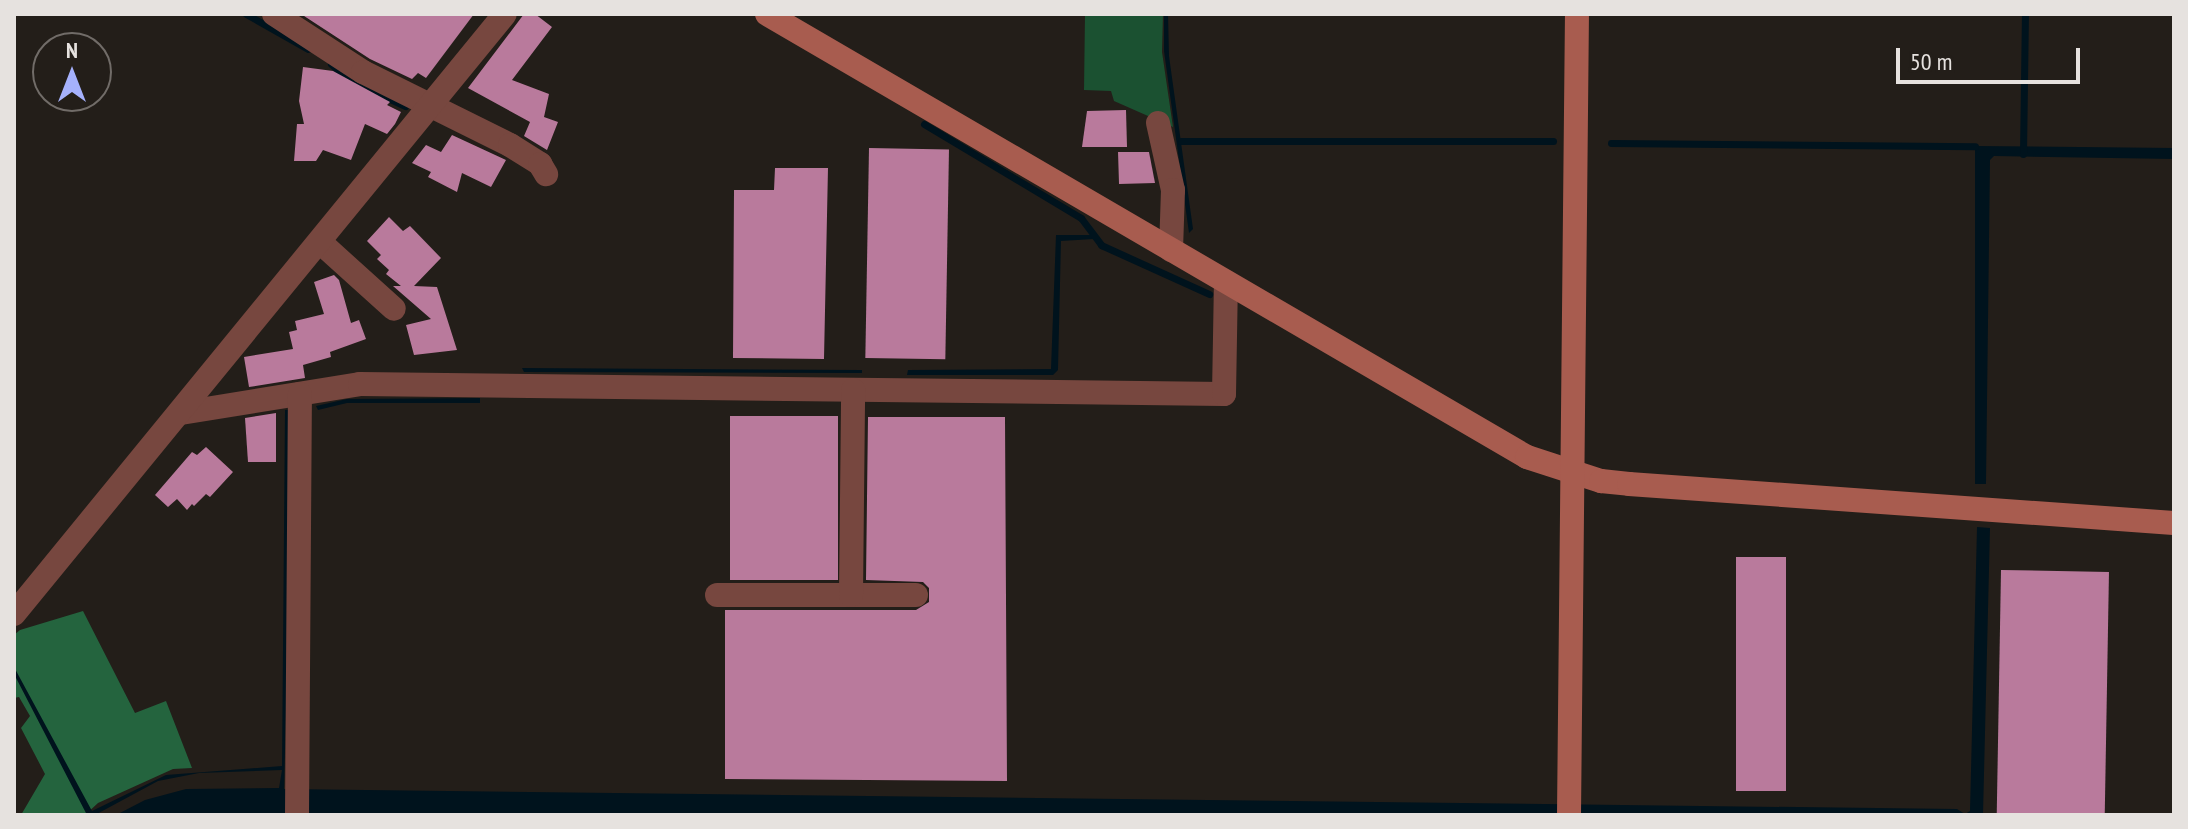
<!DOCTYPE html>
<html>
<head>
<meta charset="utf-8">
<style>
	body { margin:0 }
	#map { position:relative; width:2188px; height:829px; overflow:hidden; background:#231e19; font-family:"PT Sans Narrow",sans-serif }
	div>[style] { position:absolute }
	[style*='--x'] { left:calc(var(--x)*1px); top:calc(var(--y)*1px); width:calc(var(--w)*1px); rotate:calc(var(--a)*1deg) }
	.green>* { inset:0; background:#1b5131 }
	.forest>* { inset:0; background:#24643e }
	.water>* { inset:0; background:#00131d }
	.stream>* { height:7px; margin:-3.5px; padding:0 3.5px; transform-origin:3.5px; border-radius:3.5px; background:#00131d }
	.building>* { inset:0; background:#b97a9c; transform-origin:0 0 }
	.street>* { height:24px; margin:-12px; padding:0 12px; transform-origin:12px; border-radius:12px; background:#77473f }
	.secondary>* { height:24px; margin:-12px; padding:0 12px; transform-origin:12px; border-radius:12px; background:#a85c4f }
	span { translate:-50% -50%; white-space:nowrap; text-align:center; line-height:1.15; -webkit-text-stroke:8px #231e19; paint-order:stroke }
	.frame { position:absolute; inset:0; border:16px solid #e6e2df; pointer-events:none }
	.north { position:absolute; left:32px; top:32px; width:80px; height:80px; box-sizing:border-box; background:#231e19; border:2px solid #716c68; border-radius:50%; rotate:0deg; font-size:22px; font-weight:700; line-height:32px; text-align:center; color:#e6e2df }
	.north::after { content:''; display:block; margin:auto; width:28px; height:36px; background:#a5b1fc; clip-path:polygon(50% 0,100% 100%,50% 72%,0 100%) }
	.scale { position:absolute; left:1896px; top:48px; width:184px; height:36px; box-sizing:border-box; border:4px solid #e6e2df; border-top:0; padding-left:10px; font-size:24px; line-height:28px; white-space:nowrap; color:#e6e2df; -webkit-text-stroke:6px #231e19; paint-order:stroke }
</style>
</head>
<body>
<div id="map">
	<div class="green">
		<i style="clip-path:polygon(1085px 14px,1163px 14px,1162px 52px,1173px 127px,1114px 101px,1111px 91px,1084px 90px)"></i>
	</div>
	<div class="forest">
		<i style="clip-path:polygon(83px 611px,135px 713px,166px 701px,192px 768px,173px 769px,98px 803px,85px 815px,21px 815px,45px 774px,21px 728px,30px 716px,19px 697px,14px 698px,14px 635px,20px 630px)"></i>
	</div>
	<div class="water">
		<i style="clip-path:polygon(1164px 14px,1168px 14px,1169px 56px,1193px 229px,1189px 233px,1164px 51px)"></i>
		<i style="clip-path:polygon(1975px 146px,2174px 148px,2174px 159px,1994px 156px,1990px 160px,1986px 484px,1975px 484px)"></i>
		<i style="clip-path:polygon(1056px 235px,1093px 235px,1094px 239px,1061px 241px,1058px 370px,1053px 375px,907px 375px,908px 370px,1051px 369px)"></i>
		<i style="clip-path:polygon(522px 368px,862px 370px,862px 373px,524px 372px)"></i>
		<i style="clip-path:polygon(480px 398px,480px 403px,347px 403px,318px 410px,316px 406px,347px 399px)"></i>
		<i style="clip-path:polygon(294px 409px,284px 789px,1957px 809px,1965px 814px,1970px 811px,1977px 527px,1990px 528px,1983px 815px,116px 815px,145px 800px,186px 789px,279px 788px,282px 770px,199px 773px,158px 781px,95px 815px,87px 815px,14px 674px,14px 667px,92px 811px,166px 775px,282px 766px,285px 410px)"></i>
	</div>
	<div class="stream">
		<i style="--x:246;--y:14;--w:71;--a:29.4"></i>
		<i style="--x:331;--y:64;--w:24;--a:42"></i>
		<i style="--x:349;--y:80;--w:62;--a:24.9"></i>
		<i style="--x:924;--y:124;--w:183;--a:30.9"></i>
		<i style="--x:1081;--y:218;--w:34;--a:53"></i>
		<i style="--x:1101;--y:245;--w:119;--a:24.4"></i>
		<i style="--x:1181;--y:141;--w:372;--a:0"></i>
		<i style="--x:1611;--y:143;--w:364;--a:0.5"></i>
		<i style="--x:2023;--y:154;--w:140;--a:-89.2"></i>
	</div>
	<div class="building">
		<i style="clip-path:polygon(301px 14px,474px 14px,426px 78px,418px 73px,412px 79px,370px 59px)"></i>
		<i style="clip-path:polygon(524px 14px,535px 14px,552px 27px,512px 80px,549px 94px,544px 117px,558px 122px,547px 150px,524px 136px,530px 122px,468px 88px)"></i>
		<i style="clip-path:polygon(303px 67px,333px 71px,390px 102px,387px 105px,401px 112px,395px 124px,387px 134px,365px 124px,351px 160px,323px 150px,316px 161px,294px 161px,297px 124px,304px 124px,299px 101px)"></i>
		<i style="clip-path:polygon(1126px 110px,1127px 147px,1082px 147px,1087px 111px)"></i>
		<i style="clip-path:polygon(452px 135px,506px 160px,491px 187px,462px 173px,457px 192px,428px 177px,431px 172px,412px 163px,426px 145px,441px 152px)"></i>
		<i style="left:869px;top:148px;width:80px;height:210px;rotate:1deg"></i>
		<i style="clip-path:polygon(1118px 152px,1149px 152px,1155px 183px,1119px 184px)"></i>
		<i style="clip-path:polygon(775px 168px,828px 168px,824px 359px,733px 358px,734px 190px,774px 190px)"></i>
		<i style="clip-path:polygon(389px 217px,403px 231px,410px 226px,441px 258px,414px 286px,437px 287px,457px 350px,414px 355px,406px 325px,431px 319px,393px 286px,401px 286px,386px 274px,389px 270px,377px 259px,381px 255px,367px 241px)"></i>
		<i style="clip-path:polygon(334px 275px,339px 280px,351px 323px,359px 320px,366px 339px,330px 352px,331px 357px,303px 365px,305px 378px,249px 387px,244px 357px,293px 349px,289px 332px,297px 330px,295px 321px,324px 314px,314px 282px)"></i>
		<i style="clip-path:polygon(276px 413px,276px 462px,248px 462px,245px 418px)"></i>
		<i style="left:730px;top:416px;width:108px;height:164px"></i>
		<i style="clip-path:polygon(868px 417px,1005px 417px,1007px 781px,725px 779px,725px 610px,916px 610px,929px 602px,929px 588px,923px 582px,866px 580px)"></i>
		<i style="clip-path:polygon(206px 447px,233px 472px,210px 497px,206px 494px,194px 506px,192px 504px,187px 510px,177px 499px,168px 507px,155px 495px,192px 452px,197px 455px)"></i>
		<i style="left:1736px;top:557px;width:50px;height:234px"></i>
		<i style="left:2001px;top:570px;width:108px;height:245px;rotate:1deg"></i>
	</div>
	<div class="street">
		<i style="--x:274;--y:14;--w:106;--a:33.1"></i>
		<i style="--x:363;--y:72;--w:164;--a:26.4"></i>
		<i style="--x:510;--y:145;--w:36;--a:32"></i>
		<i style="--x:540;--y:164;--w:12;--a:59"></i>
		<i style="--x:1158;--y:123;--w:69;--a:77.4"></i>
		<i style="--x:1173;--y:190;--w:60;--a:91.9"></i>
		<i style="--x:321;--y:243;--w:98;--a:42.1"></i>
		<i style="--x:181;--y:413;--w:181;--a:-9.2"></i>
		<i style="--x:360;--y:384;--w:864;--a:0.66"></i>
		<i style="--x:1224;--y:394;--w:112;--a:-89"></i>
		<i style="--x:717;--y:595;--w:199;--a:0"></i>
		<i style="--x:851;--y:595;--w:205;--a:-89.4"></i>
		<i style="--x:14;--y:614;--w:775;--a:-50.71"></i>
		<i style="--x:297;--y:815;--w:421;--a:-89.6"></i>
	</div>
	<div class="secondary">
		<i style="--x:767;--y:14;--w:880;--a:30.24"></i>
		<i style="--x:1527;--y:457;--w:78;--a:18"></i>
		<i style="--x:1601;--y:481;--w:28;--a:6"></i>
		<i style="--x:1629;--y:484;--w:546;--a:4.09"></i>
		<i style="--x:1569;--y:815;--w:801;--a:-89.43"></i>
	</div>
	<div class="frame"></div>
	<div class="north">N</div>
	<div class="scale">50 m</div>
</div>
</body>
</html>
